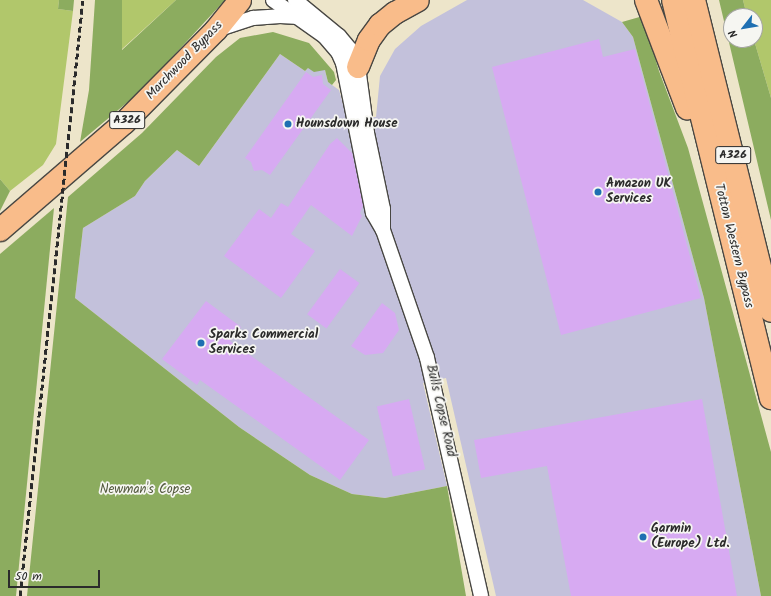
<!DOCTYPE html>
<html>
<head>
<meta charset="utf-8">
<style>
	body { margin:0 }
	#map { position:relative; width:771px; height:596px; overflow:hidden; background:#ede5ca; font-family:Kalam,sans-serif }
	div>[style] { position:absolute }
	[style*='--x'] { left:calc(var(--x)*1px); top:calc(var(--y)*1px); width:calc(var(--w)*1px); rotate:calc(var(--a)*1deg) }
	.industrial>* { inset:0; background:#c3c1db }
	.green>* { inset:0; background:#b1c76b }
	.forest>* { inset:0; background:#8cac5f }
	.building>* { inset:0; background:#d7aaf2; transform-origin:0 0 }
	.roads { filter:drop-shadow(1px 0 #484743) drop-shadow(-1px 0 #484743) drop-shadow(0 1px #484743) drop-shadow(0 -1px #484743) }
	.street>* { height:14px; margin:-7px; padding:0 7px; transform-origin:7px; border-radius:7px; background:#fff }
	.primary>* { height:22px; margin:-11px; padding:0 11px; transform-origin:11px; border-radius:11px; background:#f9bc8a }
	.rail>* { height:3px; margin-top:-1.5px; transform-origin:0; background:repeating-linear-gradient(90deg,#2b2b2b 0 6px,transparent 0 9px) }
	.dots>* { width:11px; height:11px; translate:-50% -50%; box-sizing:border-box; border:2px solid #f6f6f2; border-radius:50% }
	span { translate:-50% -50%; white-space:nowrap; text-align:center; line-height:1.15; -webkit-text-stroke:3.5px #f6f6f2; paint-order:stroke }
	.shield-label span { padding:1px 3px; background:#f6f6f2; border:1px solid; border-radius:3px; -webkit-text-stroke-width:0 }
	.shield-label { font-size:12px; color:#2b2b2b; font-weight:700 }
	.street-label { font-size:13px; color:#2b2b2b }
	.poi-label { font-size:13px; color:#2b2b2b; font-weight:700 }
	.left { translate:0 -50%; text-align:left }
	.park-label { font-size:13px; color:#535a3e }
	.north { position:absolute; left:723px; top:8px; width:40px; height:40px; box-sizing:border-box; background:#f6f6f2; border:1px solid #a5a5a2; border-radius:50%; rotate:239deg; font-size:11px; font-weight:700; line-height:16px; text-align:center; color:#2b2b2b }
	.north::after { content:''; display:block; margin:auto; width:14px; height:18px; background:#1f6fb2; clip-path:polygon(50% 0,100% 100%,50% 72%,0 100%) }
	.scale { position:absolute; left:8px; top:570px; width:92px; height:18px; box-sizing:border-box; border:2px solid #2b2b2b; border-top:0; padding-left:5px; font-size:12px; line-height:14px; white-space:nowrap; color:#2b2b2b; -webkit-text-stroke:3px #f6f6f2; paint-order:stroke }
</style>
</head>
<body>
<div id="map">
	<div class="industrial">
		<i style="clip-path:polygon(467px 0,583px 0,622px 22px,633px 37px,704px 298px,761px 596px,496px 596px,446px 378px,423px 383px,447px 486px,385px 498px,352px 494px,310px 475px,239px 427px,75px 298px,83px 228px,135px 196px,145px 181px,177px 150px,199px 166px,280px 54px,305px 71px,308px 68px,325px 70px,328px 82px,339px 90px,347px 118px,376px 117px,380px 76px,395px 49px,421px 26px)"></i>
	</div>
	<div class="green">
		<i style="clip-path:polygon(0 0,59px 0,58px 9px,73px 11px,56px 144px,43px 165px,10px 191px,0 179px)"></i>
		<i style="clip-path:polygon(122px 0,176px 0,121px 50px)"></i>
		<i style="clip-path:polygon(743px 0,771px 0,771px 98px,754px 40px,755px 16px,747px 16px)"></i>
	</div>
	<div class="forest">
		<i style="clip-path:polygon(59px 0,74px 0,73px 11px,58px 9px)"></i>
		<i style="clip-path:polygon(95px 0,122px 0,122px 50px,176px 0,225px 0,142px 90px,80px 142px,89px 90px)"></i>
		<i style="clip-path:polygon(719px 0,743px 0,747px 16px,731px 16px,731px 40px,754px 40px,771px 98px,771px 220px)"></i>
		<i style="clip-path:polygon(643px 16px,659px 71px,688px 148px,771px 452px,771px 596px,761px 596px,704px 298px,633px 37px,622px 22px)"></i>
		<i style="clip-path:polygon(273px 32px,309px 43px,334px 72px,336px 80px,332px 85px,328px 82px,325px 70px,314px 72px,308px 68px,305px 71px,280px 54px,199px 166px,177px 150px,145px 181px,135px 196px,83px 228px,75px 298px,239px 427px,310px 475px,352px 494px,385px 498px,447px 486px,466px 596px,27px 596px,68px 197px,142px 133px,216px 57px,240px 38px)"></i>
		<i style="clip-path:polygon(0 179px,10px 191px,0 211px)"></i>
		<i style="clip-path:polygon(54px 208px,16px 596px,0 596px,0 254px)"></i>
	</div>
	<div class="building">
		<i style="clip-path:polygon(599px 39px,603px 57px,635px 49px,701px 298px,561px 335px,492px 67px)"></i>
		<i style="clip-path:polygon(306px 72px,313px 77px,322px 75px,323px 84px,331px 90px,270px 175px,262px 170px,254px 171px,251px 162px,245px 158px)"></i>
		<i style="clip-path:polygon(337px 138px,352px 153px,363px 205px,360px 213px,362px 216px,352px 236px,311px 205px,291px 234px,315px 251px,281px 298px,224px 256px,259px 209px,271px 218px,281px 203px,288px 207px,330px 144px)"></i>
		<i style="left:340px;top:269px;width:24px;height:56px;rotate:36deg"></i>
		<i style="clip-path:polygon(206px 301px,241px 327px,230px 341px,369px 440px,340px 480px,200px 380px,197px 385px,162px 359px)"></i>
		<i style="clip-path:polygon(382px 303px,395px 313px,399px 330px,383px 353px,365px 355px,351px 346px)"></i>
		<i style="left:409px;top:399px;width:72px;height:33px;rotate:77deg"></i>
		<i style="clip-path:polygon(702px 399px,737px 596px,571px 596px,547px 466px,481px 478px,474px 440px)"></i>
	</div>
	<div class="roads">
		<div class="street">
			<i style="--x:273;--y:0;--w:62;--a:35.2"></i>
			<i style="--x:324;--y:36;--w:21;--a:49"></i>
			<i style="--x:338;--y:52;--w:12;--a:66"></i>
			<i style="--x:343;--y:63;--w:153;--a:78.7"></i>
			<i style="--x:373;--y:213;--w:20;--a:60"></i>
			<i style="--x:383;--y:230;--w:135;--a:71"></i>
			<i style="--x:427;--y:358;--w:244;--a:77.2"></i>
			<i style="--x:295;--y:0;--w:57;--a:39.3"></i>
			<i style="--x:339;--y:36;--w:17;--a:50"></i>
			<i style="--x:350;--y:49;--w:20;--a:66"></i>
			<i style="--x:358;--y:67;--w:67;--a:82.2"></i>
			<i style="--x:367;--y:133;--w:78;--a:78.1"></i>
			<i style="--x:383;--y:209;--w:21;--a:90"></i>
			<i style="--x:219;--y:29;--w:36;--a:-18"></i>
			<i style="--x:253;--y:18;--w:27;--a:-4"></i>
			<i style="--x:280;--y:16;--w:19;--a:3"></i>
		</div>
		<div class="primary">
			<i style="--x:646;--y:0;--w:116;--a:69.2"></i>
			<i style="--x:673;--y:0;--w:410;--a:76.2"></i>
			<i style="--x:694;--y:0;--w:320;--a:76.1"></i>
			<i style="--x:358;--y:67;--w:29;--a:-68"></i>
			<i style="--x:369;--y:40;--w:19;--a:-54"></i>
			<i style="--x:380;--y:25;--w:19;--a:-39"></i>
			<i style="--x:395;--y:13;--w:26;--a:-29"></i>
			<i style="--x:0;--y:230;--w:164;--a:-40.8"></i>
			<i style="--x:124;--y:123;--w:131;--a:-45.3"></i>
			<i style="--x:216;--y:30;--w:38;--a:-51"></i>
		</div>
	</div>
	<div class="rail">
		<i style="--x:20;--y:596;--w:599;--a:-83.97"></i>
	</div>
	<div class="dots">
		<i style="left:288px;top:124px;background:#1f6fb2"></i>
		<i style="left:598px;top:192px;background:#1f6fb2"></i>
		<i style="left:201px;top:343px;background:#1f6fb2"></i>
		<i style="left:643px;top:537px;background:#1f6fb2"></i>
	</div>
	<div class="shield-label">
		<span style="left:127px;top:120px">A326</span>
		<span style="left:733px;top:155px">A326</span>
	</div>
	<div class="street-label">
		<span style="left:185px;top:61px;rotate:-46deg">Marchwood Bypass</span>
		<span style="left:733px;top:246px;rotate:76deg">Totton Western Bypass</span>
		<span style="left:440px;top:411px;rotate:77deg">Bulls Copse Road</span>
	</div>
	<div class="poi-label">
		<span class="left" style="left:296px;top:124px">Hounsdown House</span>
		<span class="left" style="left:606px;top:192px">Amazon UK<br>Services</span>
		<span class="left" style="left:209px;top:343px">Sparks Commercial<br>Services</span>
		<span class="left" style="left:651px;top:537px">Garmin<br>(Europe) Ltd.</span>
	</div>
	<div class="park-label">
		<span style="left:145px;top:490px">Newman's Copse</span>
	</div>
	<div class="north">N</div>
	<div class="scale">50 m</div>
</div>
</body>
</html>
